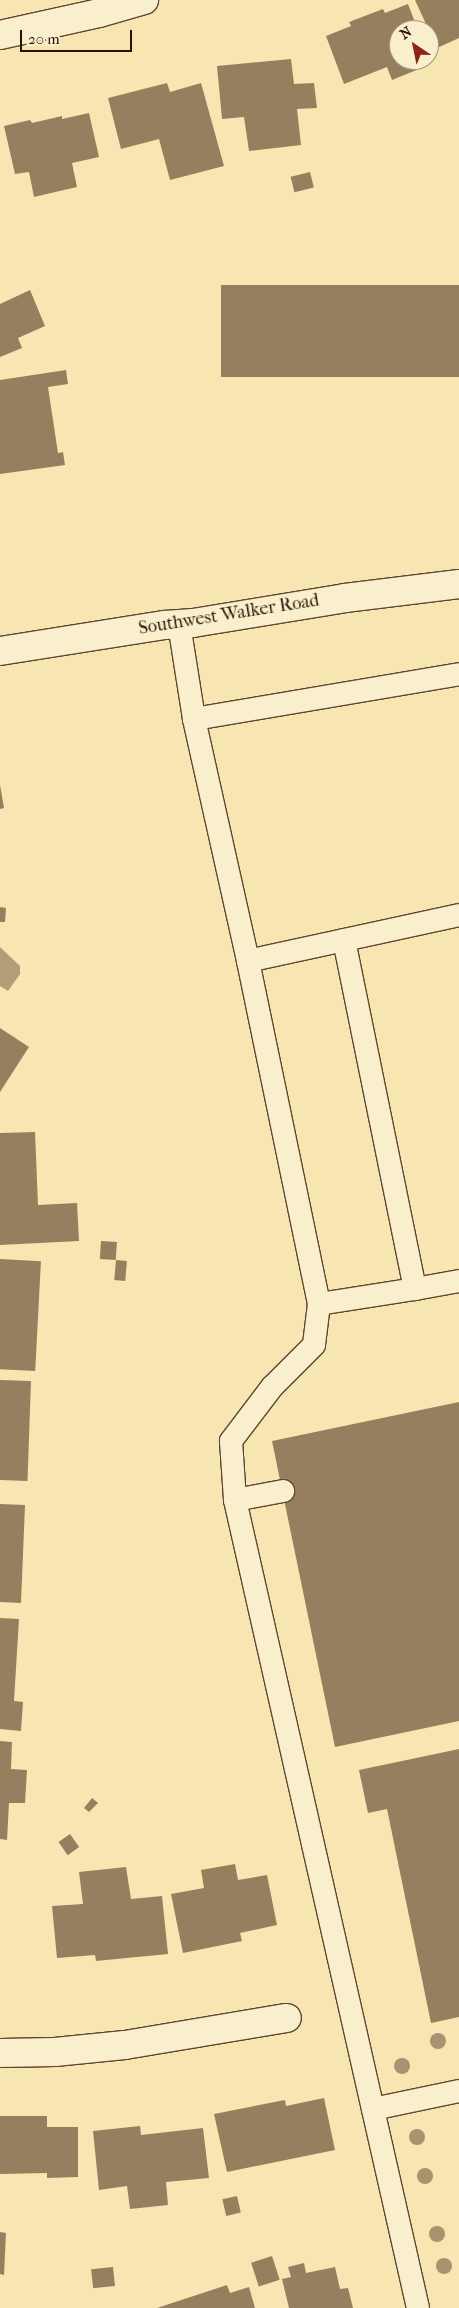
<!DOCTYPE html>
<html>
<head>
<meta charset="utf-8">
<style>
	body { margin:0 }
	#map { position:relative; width:459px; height:2308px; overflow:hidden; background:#f8e6b2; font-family:"IM FELL French Canon",serif }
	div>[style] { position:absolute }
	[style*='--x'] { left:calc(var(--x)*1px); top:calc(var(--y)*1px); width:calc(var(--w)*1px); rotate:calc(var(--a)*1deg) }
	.water>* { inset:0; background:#b29d78 }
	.building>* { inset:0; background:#967f5f; transform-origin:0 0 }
	.roads { filter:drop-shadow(1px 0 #5e4631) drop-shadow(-1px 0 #5e4631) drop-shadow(0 1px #5e4631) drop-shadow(0 -1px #5e4631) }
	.lane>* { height:22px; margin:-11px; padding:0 11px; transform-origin:11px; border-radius:11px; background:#faefcd }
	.street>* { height:28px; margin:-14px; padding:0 14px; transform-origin:14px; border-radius:14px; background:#faefcd }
	.secondary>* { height:28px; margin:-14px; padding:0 14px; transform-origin:14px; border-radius:14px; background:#faefcd }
	.trees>* { width:16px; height:16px; margin:-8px; border-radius:50%; background:#a8926f }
	span { translate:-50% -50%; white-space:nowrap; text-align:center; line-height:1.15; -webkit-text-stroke:5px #faefcd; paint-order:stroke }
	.street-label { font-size:18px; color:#2b1006 }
	.north { position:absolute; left:389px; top:20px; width:50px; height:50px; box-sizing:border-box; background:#faefcd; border:1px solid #a7967d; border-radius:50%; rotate:326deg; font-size:14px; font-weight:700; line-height:20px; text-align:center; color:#2b1006 }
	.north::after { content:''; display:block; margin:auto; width:18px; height:22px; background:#8f2418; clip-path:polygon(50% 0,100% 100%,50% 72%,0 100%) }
	.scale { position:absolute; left:20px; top:30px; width:112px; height:22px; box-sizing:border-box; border:2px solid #2b1006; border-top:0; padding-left:6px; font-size:15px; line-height:18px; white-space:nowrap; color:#2b1006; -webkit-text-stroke:4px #faefcd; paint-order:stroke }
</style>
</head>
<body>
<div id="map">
	<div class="water">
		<i style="clip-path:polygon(0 947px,20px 966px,20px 974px,8px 991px,0 986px)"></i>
	</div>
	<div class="building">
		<i style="clip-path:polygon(415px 0,459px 0,459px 38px,437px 48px)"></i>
		<i style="clip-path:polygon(408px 4px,418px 30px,399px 30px,399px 60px,421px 60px,424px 67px,392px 80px,387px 67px,344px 84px,326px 36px,351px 26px,349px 22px,383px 9px,385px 13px)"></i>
		<i style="clip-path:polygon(291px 59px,294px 84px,314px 83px,317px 108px,297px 109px,301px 145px,249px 151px,244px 117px,222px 119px,217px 66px)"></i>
		<i style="clip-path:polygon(167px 83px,170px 92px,201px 83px,224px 166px,170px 180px,159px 139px,121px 149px,108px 98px)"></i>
		<i style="clip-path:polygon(89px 113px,99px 157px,72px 163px,77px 187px,34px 197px,29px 172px,15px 174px,4px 126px,30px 120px,32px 123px,62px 116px,62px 119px)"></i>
		<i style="left:310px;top:172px;width:16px;height:20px;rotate:76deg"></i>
		<i style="left:459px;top:285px;width:92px;height:238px;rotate:90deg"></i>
		<i style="clip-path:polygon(30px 290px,45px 326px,18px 338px,22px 348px,0 357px,0 304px)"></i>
		<i style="clip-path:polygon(66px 370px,68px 384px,48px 387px,58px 453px,63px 452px,65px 465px,0 474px,0 380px)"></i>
		<i style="clip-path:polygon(0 785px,4px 808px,0 809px)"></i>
		<i style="clip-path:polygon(0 907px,6px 908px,5px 922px,0 922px)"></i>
		<i style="clip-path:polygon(0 1028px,29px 1047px,0 1092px)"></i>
		<i style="clip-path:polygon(35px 1132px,38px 1205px,77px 1203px,79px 1241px,0 1245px,0 1133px)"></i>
		<i style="left:101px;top:1241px;width:16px;height:18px;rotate:4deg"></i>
		<i style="left:0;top:1259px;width:41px;height:110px;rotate:3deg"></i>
		<i style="left:116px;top:1260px;width:11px;height:20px;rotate:5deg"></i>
		<i style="left:0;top:1380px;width:31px;height:100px;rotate:2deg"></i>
		<i style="clip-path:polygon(459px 1402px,459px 1721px,335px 1747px,272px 1441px)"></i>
		<i style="clip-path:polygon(0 1504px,25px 1505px,21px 1603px,0 1602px)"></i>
		<i style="clip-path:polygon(0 1618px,19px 1619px,14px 1701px,23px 1702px,21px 1731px,0 1729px)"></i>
		<i style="clip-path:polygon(0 1741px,12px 1742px,11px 1769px,27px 1770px,25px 1803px,9px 1803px,7px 1840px,0 1839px)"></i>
		<i style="clip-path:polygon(459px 1749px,459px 2017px,431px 2023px,387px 1809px,368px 1813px,359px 1770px)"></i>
		<i style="clip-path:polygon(92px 1798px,98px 1803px,89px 1812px,84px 1808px)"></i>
		<i style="left:70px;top:1834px;width:16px;height:14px;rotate:55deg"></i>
		<i style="clip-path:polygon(235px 1864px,238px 1880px,267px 1875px,277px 1925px,240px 1933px,242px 1941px,183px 1953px,171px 1894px,204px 1888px,201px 1870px)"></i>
		<i style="clip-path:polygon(126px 1867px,131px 1899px,162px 1896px,168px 1954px,96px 1961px,95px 1955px,57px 1958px,52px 1906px,83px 1904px,79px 1872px)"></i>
		<i style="clip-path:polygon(324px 2098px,335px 2150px,227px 2172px,214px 2114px,285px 2100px,286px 2106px)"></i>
		<i style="clip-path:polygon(0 2116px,47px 2116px,47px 2127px,78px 2127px,78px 2177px,47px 2178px,47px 2173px,0 2174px)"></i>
		<i style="clip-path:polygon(140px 2126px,141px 2135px,203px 2128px,209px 2178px,166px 2182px,168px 2205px,130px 2209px,127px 2186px,99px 2190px,93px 2131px)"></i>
		<i style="left:237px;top:2196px;width:17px;height:15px;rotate:77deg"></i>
		<i style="clip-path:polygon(0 2232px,6px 2233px,4px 2275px,0 2274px)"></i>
		<i style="left:272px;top:2256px;width:25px;height:22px;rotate:72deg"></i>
		<i style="clip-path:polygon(304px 2263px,306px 2273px,335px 2267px,340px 2289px,348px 2288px,353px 2308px,289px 2308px,282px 2279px,291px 2277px,288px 2267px)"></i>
		<i style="left:113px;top:2267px;width:19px;height:22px;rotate:84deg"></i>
		<i style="clip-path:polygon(227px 2285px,230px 2293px,249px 2287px,255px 2308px,157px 2308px)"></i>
	</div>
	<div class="roads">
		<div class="lane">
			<i style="--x:179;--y:624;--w:96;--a:81"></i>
			<i style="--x:194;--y:719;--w:248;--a:77.4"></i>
			<i style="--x:248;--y:961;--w:350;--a:78.3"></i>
			<i style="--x:319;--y:1304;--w:41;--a:97"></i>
			<i style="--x:314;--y:1345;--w:59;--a:135"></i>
			<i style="--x:272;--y:1387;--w:68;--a:127.2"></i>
			<i style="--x:231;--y:1441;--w:59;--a:86.1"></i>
			<i style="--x:235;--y:1500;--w:828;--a:77.24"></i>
			<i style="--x:194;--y:719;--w:269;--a:-9.6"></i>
			<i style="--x:248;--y:961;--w:216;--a:-12.3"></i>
			<i style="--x:415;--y:1289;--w:45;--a:-10.3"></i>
			<i style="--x:319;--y:1304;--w:97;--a:-8.9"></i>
			<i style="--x:415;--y:1289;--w:356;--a:-101.5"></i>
			<i style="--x:235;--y:1500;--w:49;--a:-10.6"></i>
			<i style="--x:373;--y:2109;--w:88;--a:-11.8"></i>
		</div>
		<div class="street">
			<i style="--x:0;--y:35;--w:101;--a:-12.5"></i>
			<i style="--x:99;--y:13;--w:47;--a:-16.1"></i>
			<i style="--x:0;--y:2053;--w:55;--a:-1"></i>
			<i style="--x:55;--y:2052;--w:70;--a:-5.7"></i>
			<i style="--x:125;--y:2045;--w:164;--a:-9.5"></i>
		</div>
		<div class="secondary">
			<i style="--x:0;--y:651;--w:167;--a:-9"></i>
			<i style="--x:165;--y:625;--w:28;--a:-4"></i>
			<i style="--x:193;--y:623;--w:154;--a:-9.3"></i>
			<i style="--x:345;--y:598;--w:115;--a:-7"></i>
		</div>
	</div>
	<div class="trees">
		<i style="left:438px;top:2041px"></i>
		<i style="left:402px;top:2066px"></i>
		<i style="left:417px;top:2137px"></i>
		<i style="left:425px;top:2176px"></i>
		<i style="left:437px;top:2234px"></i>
		<i style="left:444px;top:2266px"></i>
	</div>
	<div class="street-label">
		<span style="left:229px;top:615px;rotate:-9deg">Southwest Walker Road</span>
	</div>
	<div class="north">N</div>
	<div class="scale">20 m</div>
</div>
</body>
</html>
